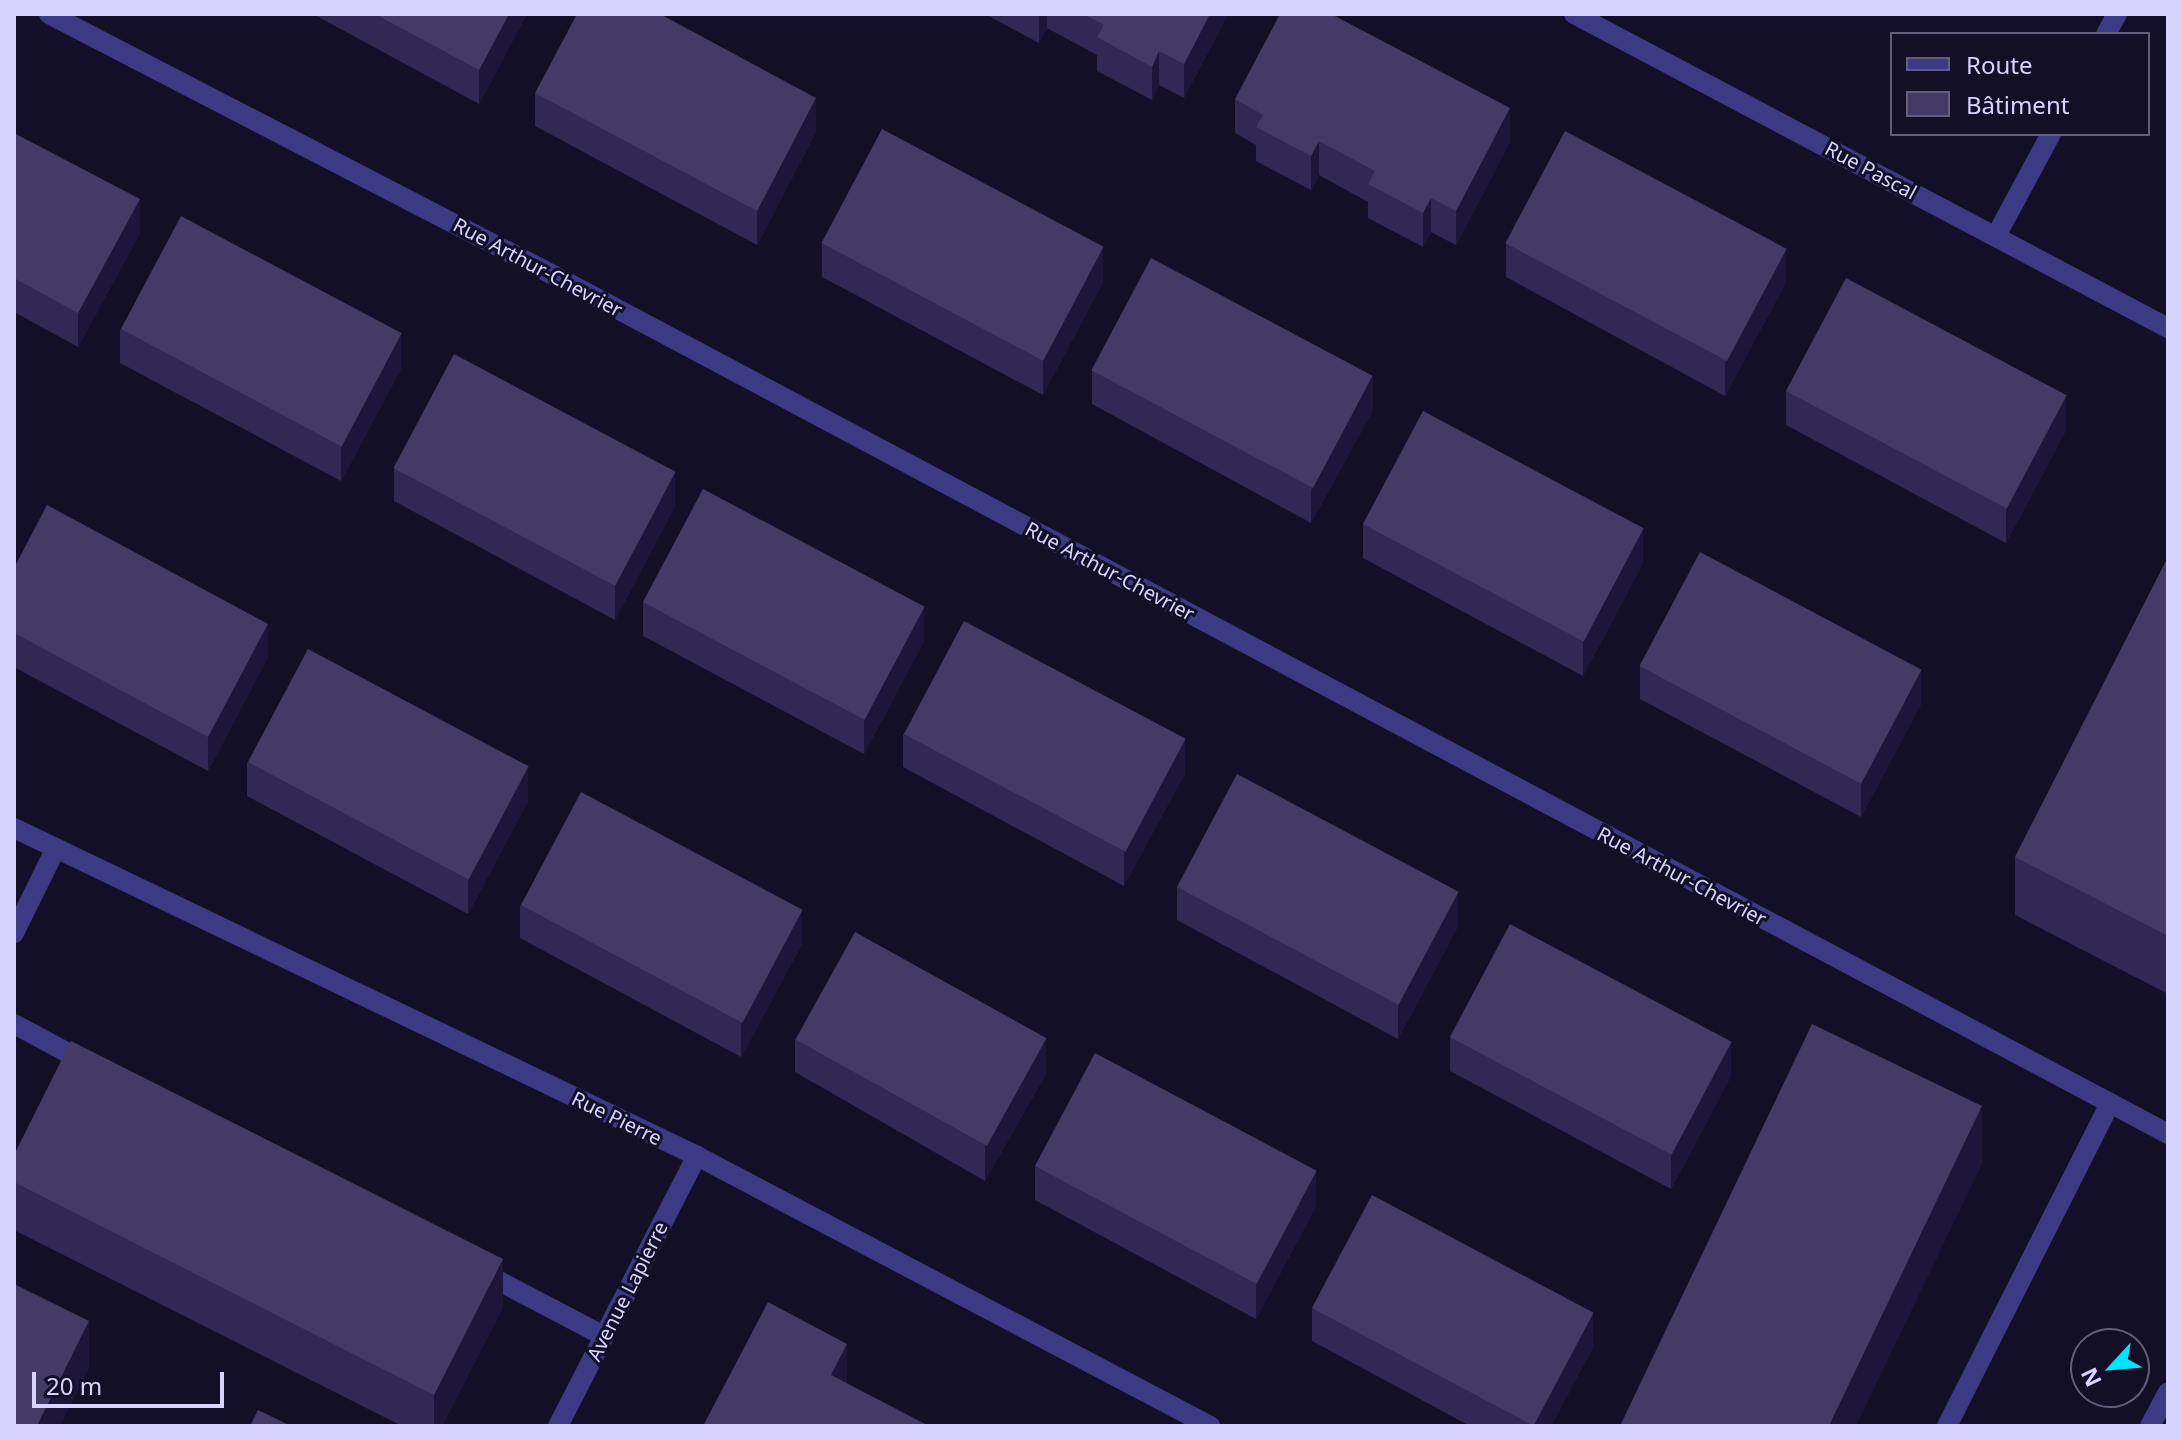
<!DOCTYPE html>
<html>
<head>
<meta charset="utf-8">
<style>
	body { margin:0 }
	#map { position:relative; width:2182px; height:1440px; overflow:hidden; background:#130f26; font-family:"Noto Sans",sans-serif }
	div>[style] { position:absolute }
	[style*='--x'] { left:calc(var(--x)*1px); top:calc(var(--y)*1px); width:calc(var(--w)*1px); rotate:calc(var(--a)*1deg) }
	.service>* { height:20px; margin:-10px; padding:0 10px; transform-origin:10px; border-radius:10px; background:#3d3a85 }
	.minor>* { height:20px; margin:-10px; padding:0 10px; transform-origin:10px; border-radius:10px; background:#3d3a85 }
	.wall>* { inset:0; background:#312854 }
	.shaded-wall>* { inset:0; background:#1d163a }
	.building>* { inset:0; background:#433a66; transform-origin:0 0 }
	span { translate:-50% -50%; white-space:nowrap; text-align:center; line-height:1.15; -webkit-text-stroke:6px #130f26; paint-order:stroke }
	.street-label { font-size:20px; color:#d9d4ff }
	.frame { position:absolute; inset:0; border:16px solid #d9d4ff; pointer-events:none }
	.legend { position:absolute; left:1890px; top:32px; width:260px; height:104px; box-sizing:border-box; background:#130f26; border:2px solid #625e7d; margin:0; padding:10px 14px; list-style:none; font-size:24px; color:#d9d4ff }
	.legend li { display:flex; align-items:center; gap:16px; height:40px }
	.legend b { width:40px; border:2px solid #625e7d }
	.north { position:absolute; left:2070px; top:1328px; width:80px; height:80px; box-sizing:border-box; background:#130f26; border:2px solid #625e7d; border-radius:50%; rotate:244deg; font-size:22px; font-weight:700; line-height:32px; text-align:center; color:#d9d4ff }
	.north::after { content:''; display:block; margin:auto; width:28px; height:36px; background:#00e5ff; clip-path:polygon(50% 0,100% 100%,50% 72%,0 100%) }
	.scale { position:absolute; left:32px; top:1372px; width:192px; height:36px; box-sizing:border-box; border:4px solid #d9d4ff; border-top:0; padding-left:10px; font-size:24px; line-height:28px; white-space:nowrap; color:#d9d4ff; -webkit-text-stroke:6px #130f26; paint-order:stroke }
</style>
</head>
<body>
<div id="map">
	<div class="service">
		<i style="--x:14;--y:1024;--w:83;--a:28.1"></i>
		<i style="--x:480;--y:1271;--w:140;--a:27.7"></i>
		<i style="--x:1947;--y:1426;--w:362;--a:-63.2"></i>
	</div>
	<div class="minor">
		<i style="--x:49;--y:14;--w:574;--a:27.37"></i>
		<i style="--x:559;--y:278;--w:1823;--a:28.01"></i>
		<i style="--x:1574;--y:14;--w:672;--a:27.86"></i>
		<i style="--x:2106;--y:34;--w:23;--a:-61"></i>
		<i style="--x:1996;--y:236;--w:116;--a:-61.7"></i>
		<i style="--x:14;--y:828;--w:758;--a:25.65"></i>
		<i style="--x:697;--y:1156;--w:580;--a:27.76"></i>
		<i style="--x:14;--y:933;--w:93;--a:-63.7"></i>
		<i style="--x:558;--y:1426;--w:304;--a:-62.8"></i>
		<i style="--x:2150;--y:1426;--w:38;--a:-62"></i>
	</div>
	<div class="wall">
		<i style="clip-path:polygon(313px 14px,527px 14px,479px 104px)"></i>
		<i style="clip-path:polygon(985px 14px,1228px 14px,1184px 98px,1159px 85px,1152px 100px,1097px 71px,1097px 55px,1047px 28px,1039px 43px)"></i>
		<i style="clip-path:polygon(535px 93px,816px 132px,757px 245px,535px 126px)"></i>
		<i style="clip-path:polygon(1235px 99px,1510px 142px,1456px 245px,1431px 232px,1423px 247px,1368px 218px,1368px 202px,1319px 175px,1311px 190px,1256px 161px,1256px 145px,1235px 133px)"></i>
		<i style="clip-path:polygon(14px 133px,140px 233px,78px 347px,14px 312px)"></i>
		<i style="clip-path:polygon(822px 243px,1103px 282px,1043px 395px,822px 277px)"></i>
		<i style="clip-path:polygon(1506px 244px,1786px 282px,1725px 396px,1506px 277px)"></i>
		<i style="clip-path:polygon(120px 329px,401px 369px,341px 481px,120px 363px)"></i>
		<i style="clip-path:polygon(1092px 370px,1373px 410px,1311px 523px,1092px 404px)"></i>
		<i style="clip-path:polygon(1786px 391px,2066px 430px,2006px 543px,1786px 425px)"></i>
		<i style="clip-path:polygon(394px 468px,675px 506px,615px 620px,394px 501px)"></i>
		<i style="clip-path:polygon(1363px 524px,1643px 563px,1583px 676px,1363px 558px)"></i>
		<i style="clip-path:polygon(2168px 557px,2168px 994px,2015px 915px,2015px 857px)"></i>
		<i style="clip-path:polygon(14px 568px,268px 657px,208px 771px,14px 667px)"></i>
		<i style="clip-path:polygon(643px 602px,924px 641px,864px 754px,643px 636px)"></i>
		<i style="clip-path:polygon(1640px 666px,1921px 704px,1861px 817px,1640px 699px)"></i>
		<i style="clip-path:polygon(903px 734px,1185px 773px,1124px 886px,903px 767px)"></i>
		<i style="clip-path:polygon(247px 762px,528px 801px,468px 914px,247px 796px)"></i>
		<i style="clip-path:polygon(1177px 887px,1458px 926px,1398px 1039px,1177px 920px)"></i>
		<i style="clip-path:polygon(520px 905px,802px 944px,741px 1057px,520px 938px)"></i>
		<i style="clip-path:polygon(1450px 1037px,1731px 1076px,1671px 1189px,1450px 1071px)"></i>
		<i style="clip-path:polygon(795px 1039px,1046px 1074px,985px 1181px,795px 1072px)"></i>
		<i style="clip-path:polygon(14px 1155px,503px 1307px,442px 1426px,402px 1426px,14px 1230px)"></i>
		<i style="clip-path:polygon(1035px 1166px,1316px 1206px,1256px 1319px,1035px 1200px)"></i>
		<i style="clip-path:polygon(1312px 1308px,1593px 1347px,1551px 1426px,1470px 1426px,1312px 1341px)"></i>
	</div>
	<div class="shaded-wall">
		<i style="clip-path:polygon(509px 14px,527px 14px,479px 104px,479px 70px)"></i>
		<i style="clip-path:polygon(1039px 14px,1047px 14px,1047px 28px,1039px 43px)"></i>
		<i style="clip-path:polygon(1210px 14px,1228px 14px,1184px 98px,1184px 64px)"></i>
		<i style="clip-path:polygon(1159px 51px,1159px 85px,1152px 100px,1152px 67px)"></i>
		<i style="clip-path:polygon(816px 98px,816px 132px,757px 245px,757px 211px)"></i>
		<i style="clip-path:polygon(1510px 108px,1510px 142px,1456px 245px,1456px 211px)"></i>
		<i style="clip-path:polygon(1319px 141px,1319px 175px,1311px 190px,1311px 156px)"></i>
		<i style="clip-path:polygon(1431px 198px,1431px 232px,1423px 247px,1423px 213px)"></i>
		<i style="clip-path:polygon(140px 199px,140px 233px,78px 347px,78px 313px)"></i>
		<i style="clip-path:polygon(1103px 248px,1103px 282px,1043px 395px,1043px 361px)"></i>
		<i style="clip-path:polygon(1786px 249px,1786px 282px,1725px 396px,1725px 363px)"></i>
		<i style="clip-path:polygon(401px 335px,401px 369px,341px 481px,341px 447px)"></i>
		<i style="clip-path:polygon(1373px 376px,1373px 410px,1311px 523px,1311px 490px)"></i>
		<i style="clip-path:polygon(2066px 396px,2066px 430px,2006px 543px,2006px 510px)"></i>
		<i style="clip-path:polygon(675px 473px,675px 506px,615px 620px,615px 586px)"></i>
		<i style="clip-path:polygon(1643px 529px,1643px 563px,1583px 676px,1583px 642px)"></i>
		<i style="clip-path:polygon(924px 608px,924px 641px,864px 754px,864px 720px)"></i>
		<i style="clip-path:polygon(268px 624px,268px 657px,208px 771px,208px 737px)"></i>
		<i style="clip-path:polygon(1921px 671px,1921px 704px,1861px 817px,1861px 784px)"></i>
		<i style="clip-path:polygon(1185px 739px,1185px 773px,1124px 886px,1124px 852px)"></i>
		<i style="clip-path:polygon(528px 767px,528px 801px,468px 914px,468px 880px)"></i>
		<i style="clip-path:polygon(1458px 892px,1458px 926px,1398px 1039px,1398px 1005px)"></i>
		<i style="clip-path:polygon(802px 910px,802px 944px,741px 1057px,741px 1023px)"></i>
		<i style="clip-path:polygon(1046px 1040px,1046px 1074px,985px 1181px,985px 1147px)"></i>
		<i style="clip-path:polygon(1731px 1042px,1731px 1076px,1671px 1189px,1671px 1155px)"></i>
		<i style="clip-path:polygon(1982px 1106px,1982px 1164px,1856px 1426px,1829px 1426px)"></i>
		<i style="clip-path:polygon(1316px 1172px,1316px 1206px,1256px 1319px,1256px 1285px)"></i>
		<i style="clip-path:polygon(503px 1259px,503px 1307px,442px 1426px,434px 1426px,434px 1395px)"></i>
		<i style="clip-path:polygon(1593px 1313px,1593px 1347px,1551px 1426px,1533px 1426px)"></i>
		<i style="clip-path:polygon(89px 1321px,89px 1368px,60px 1426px,37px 1426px)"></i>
		<i style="clip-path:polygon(847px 1344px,847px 1392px,831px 1375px)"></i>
	</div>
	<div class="building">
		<i style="clip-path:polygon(375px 14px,509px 14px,479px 70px)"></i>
		<i style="clip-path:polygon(577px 14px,660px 14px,816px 98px,757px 211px,535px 93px)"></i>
		<i style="clip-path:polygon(1084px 14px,1210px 14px,1184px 64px,1159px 51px,1152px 67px,1097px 37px,1104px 25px)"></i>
		<i style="clip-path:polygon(1280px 14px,1331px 14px,1510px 108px,1456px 211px,1431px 198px,1423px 213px,1368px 184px,1375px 171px,1319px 141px,1311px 156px,1256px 127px,1263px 115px,1235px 99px)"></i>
		<i style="left:882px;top:129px;width:251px;height:129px;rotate:28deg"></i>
		<i style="left:1565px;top:131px;width:251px;height:127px;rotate:28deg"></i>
		<i style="clip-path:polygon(14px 133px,140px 199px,78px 313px,14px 278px)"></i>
		<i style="left:181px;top:216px;width:250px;height:128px;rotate:28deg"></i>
		<i style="left:1151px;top:258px;width:251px;height:127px;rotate:28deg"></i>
		<i style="left:1846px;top:278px;width:250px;height:128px;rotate:28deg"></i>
		<i style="left:454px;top:354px;width:251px;height:129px;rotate:28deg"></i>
		<i style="left:1423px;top:411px;width:250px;height:128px;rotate:28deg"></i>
		<i style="left:703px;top:489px;width:251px;height:128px;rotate:28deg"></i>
		<i style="clip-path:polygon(47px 505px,268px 624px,208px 737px,14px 633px,14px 568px)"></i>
		<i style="left:1700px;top:552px;width:251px;height:129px;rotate:28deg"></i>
		<i style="clip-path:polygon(2168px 557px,2168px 936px,2015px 857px)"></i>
		<i style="left:964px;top:621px;width:251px;height:128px;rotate:28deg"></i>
		<i style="left:308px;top:649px;width:250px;height:128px;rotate:28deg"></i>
		<i style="left:1237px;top:774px;width:251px;height:128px;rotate:28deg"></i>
		<i style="left:581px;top:792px;width:251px;height:128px;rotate:28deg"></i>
		<i style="left:1510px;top:924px;width:251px;height:128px;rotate:28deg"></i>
		<i style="left:855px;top:932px;width:219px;height:123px;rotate:29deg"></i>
		<i style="clip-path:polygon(1812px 1024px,1982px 1106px,1829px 1426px,1620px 1426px)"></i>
		<i style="clip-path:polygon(71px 1041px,503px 1259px,434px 1395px,14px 1182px,14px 1155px)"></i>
		<i style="left:1095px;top:1053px;width:251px;height:128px;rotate:28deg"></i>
		<i style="left:1372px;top:1195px;width:251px;height:128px;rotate:28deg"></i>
		<i style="clip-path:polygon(14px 1284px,89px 1321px,37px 1426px,14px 1426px)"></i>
		<i style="clip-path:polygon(768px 1302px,847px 1344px,831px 1375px,929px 1426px,703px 1426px)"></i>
		<i style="clip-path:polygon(258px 1410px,291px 1426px,250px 1426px)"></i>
	</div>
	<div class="street-label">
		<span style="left:1871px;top:170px;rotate:28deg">Rue Pascal</span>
		<span style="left:538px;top:267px;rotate:28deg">Rue Arthur-Chevrier</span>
		<span style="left:1110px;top:571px;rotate:28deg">Rue Arthur-Chevrier</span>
		<span style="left:1682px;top:876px;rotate:28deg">Rue Arthur-Chevrier</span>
		<span style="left:617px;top:1118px;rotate:26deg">Rue Pierre</span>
		<span style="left:627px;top:1291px;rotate:-63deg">Avenue Lapierre</span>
	</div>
	<div class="frame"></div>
	<ul class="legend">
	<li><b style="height:10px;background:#3d3a85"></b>Route</li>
	<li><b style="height:22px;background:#433a66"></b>Bâtiment</li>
	</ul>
	<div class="north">N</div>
	<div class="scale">20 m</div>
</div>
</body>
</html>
